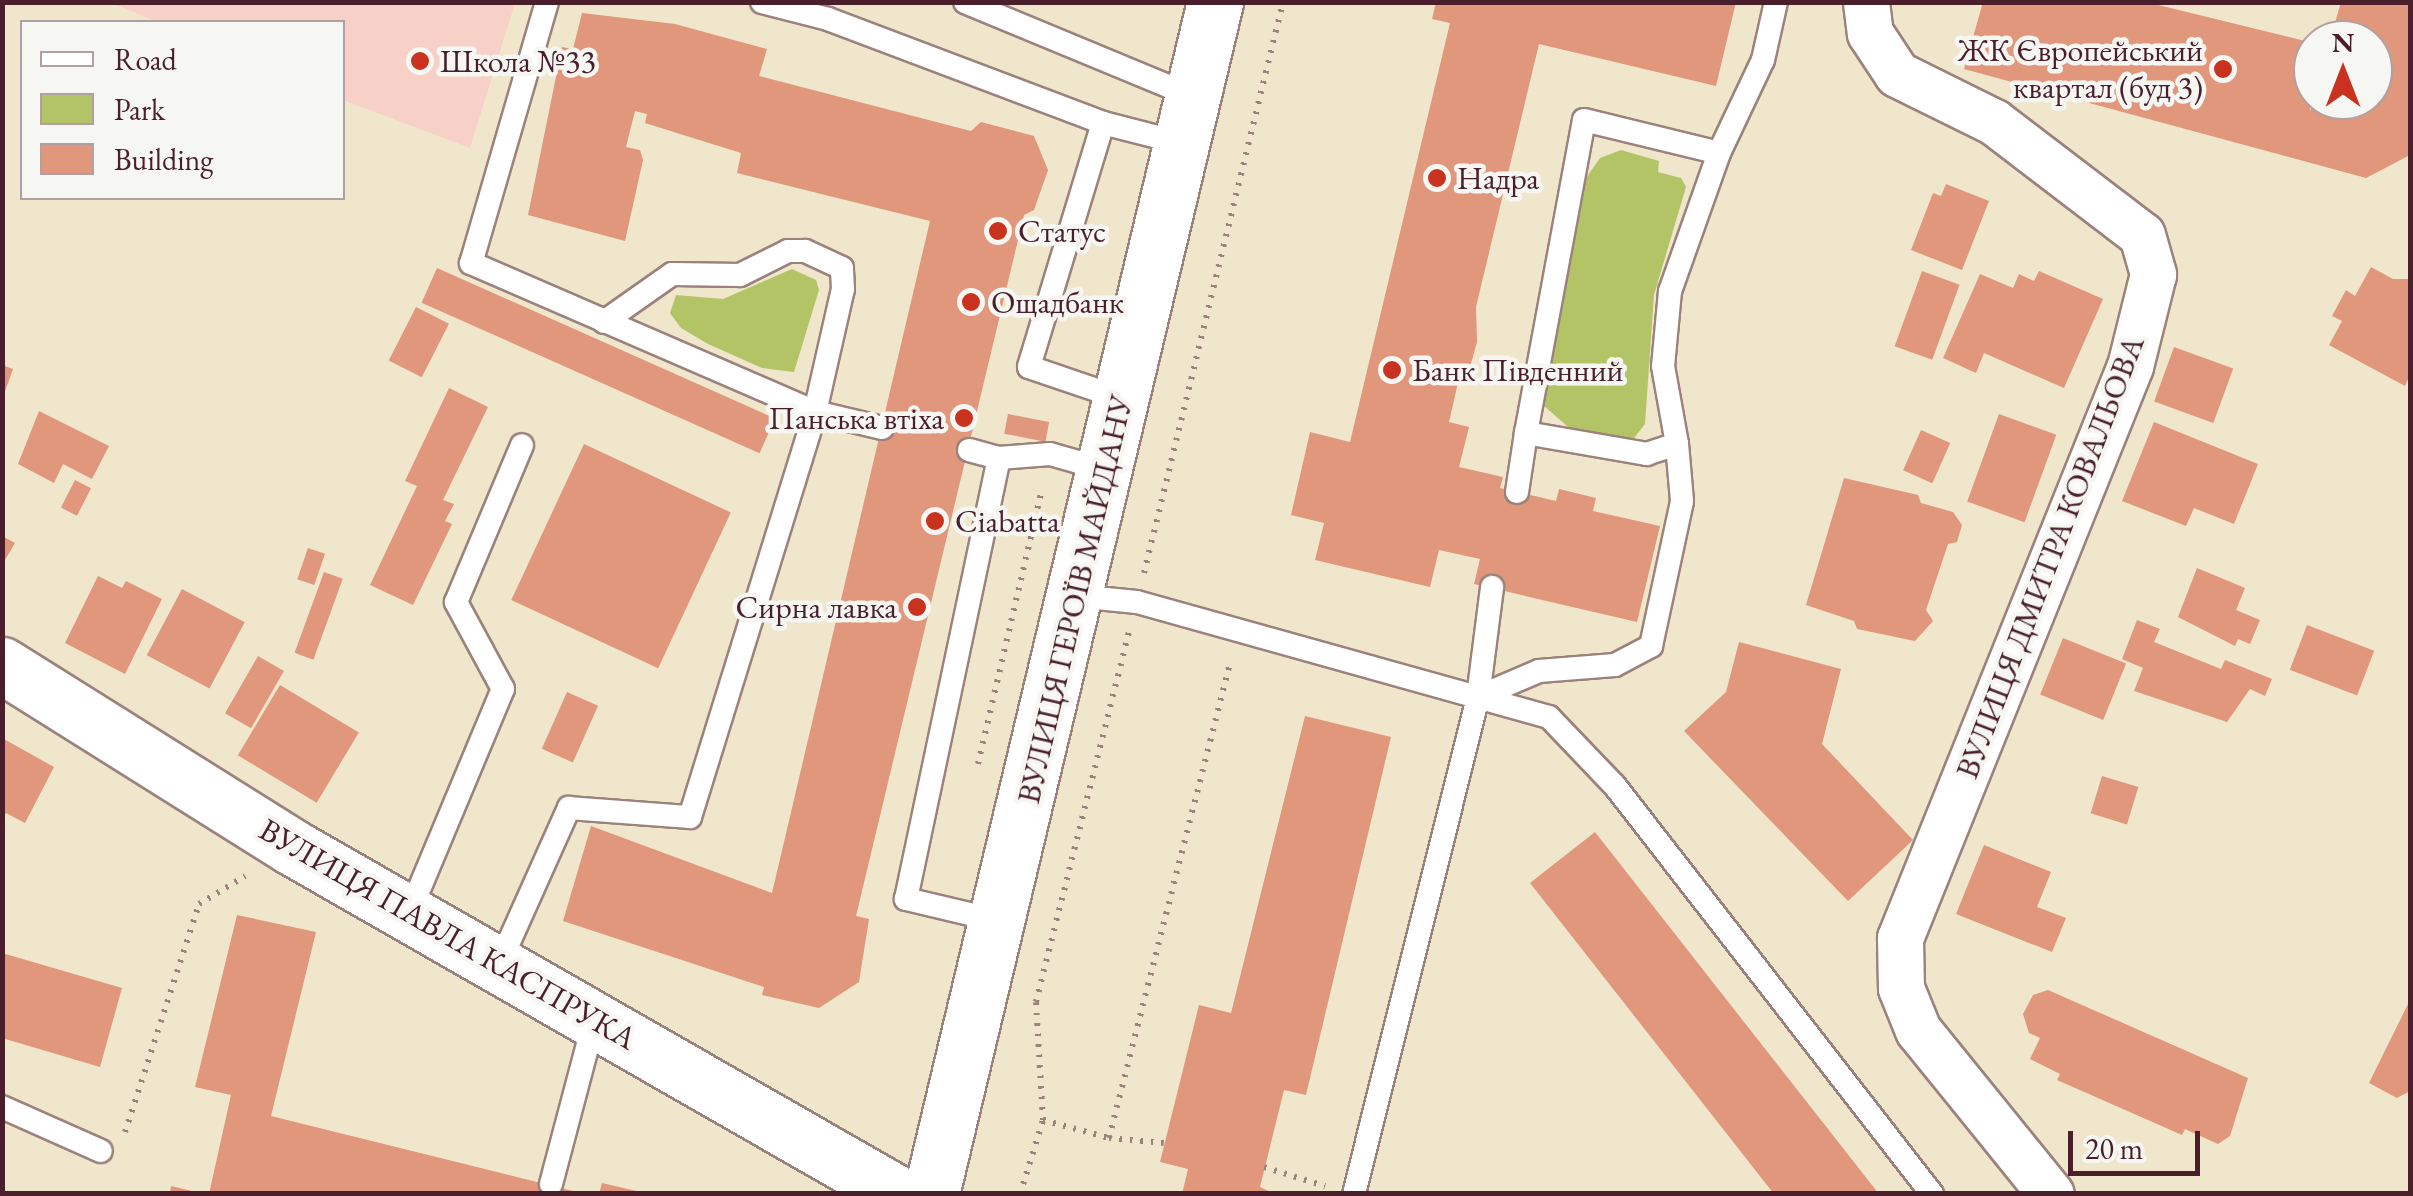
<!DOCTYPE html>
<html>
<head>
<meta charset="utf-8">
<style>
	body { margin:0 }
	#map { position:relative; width:2413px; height:1196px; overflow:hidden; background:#efe6cc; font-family:"EB Garamond",serif }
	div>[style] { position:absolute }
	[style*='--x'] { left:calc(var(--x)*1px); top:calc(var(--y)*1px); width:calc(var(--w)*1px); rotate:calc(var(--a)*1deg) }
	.built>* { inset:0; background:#f7d1c8 }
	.green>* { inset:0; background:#b3c467 }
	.building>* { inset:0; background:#e0977b; transform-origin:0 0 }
	.path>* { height:6px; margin-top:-3px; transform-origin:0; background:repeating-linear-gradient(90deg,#9c827c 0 2.5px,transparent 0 10.5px) }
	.roads { filter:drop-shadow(2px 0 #9c827c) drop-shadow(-2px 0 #9c827c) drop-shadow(0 2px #9c827c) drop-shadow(0 -2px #9c827c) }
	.service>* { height:22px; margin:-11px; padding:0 11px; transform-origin:11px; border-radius:11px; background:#fff }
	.minor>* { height:45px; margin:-22.5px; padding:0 22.5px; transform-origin:22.5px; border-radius:22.5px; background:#fff }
	.tertiary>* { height:55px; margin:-27.5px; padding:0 27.5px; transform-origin:27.5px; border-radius:27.5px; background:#fff }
	.primary>* { height:55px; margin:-27.5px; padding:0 27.5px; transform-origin:27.5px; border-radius:27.5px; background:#fff }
	.dots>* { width:28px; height:28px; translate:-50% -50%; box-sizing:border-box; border:5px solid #f6f6f2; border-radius:50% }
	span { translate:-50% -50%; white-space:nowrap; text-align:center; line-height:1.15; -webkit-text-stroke:9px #f6f6f2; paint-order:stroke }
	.poi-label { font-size:32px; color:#4a1f2b }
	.right { translate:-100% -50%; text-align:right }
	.left { translate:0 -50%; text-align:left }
	.street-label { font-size:32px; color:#4a1f2b }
	.frame { position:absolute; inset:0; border:5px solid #4a1f2b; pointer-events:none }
	.legend { position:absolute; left:20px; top:20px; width:325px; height:180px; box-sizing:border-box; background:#f6f6f2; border:2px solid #b1a0a2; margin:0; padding:12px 18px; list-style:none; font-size:30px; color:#4a1f2b }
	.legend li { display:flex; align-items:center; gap:20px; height:50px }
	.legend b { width:50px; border:2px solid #b1a0a2 }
	.north { position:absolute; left:2293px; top:20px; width:100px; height:100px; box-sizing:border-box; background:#f6f6f2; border:2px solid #b1a0a2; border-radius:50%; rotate:0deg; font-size:28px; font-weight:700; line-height:40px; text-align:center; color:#4a1f2b }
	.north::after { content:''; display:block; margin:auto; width:35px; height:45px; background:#c8321e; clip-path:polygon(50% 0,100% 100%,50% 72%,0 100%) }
	.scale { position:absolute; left:2068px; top:1131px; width:132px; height:45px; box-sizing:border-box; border:5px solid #4a1f2b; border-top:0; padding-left:12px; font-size:30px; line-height:35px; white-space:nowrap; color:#4a1f2b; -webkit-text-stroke:8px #f6f6f2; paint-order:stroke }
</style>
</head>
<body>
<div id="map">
	<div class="built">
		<i style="clip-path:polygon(112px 3px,515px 3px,470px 148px,343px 100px,342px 22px,157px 22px)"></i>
	</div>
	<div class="green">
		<i style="clip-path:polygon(1621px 150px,1659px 161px,1658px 172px,1681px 178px,1686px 187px,1654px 295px,1645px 424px,1631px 442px,1575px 433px,1543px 405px,1586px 178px,1600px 158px)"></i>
		<i style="clip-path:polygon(792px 269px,816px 280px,819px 290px,794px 372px,762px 368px,708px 344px,681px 328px,670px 313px,676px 295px,723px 299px)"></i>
	</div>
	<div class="building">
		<i style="clip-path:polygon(1436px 2px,1736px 2px,1716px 86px,1539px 44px,1476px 307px,1477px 342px,1470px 367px,1462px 365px,1449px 422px,1469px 427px,1459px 467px,1503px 477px,1500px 488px,1556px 501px,1559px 489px,1596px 498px,1593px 511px,1660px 526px,1637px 622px,1474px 584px,1480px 559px,1439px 550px,1430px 587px,1315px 560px,1324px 523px,1291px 515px,1310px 432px,1350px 442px,1450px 23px,1432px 19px)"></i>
		<i style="clip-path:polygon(1983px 2px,2150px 3px,2313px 43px,2310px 112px,2313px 100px,2373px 100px,2373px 40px,2330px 40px,2341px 2px,2410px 2px,2410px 155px,2366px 178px,1964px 69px)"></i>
		<i style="clip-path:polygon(582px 13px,675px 24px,767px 49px,759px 76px,971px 131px,981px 122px,1034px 136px,1048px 170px,1034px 210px,1024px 215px,856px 916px,869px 919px,859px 982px,819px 1008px,762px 995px,764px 987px,563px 921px,591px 826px,772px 893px,930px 221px,737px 173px,741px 153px,645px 123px,647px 114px,635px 111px,626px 147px,640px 150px,643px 160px,625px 241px,528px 215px,562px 47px,573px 49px)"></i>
		<i style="clip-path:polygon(1946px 184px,1989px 201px,1962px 270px,1911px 250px,1933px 193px,1941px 196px)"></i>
		<i style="clip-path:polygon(2371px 267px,2393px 279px,2410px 279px,2410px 375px,2405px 386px,2329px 345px,2342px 321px,2332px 316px,2346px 290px,2355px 296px)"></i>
		<i style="left:437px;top:268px;width:370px;height:38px;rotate:24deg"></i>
		<i style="left:1922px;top:271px;width:40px;height:80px;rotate:20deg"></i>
		<i style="clip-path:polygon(2039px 271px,2103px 299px,2064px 388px,1984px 353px,1976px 373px,1943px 358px,1980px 274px,2013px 288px,2019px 274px,2034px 281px)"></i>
		<i style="left:416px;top:307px;width:37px;height:60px;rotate:27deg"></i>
		<i style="left:2174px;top:347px;width:63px;height:58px;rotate:20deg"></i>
		<i style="clip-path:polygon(2px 365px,13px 369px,3px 397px,2px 397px)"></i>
		<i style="clip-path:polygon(449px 388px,488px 407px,443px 500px,454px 504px,445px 521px,452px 524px,413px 605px,370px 585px,417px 486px,405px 481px)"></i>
		<i style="clip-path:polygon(39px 411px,109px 446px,92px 479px,63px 464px,54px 483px,18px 464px)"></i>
		<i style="left:1008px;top:414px;width:42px;height:20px;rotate:11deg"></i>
		<i style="left:1999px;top:414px;width:61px;height:93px;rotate:20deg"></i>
		<i style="clip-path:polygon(2154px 422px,2258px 464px,2234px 524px,2194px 508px,2186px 526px,2122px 501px)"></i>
		<i style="left:1921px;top:430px;width:32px;height:44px;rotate:24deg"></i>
		<i style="left:584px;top:444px;width:162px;height:172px;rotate:25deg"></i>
		<i style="clip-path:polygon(1844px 478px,1918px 495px,1921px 503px,1953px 512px,1962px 525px,1957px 542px,1948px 544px,1926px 610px,1933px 621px,1915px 641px,1857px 629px,1854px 621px,1806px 605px)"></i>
		<i style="left:75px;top:480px;width:18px;height:31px;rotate:27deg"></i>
		<i style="clip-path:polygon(2px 536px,15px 543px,2px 565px)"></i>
		<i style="left:308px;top:548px;width:18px;height:33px;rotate:19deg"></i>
		<i style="clip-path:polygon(2197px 568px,2245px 588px,2236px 610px,2260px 620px,2250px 644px,2238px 639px,2235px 646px,2178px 617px)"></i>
		<i style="left:324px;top:572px;width:20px;height:86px;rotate:20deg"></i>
		<i style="clip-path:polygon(98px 576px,122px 588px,126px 581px,162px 599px,125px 674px,65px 643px)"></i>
		<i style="left:182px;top:589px;width:71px;height:75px;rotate:28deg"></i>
		<i style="clip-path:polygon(2137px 620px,2160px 629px,2154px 642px,2221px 669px,2225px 660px,2272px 679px,2265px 696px,2250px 689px,2227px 722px,2134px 691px,2143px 668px,2122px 659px)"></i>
		<i style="left:2307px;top:625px;width:72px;height:48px;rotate:21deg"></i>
		<i style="left:2063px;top:638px;width:68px;height:61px;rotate:22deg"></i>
		<i style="clip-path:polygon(1739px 642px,1841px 669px,1822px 744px,1913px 840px,1848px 901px,1684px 731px,1726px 692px)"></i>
		<i style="left:258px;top:656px;width:30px;height:66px;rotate:30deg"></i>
		<i style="left:280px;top:685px;width:92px;height:82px;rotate:31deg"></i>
		<i style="left:567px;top:692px;width:34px;height:62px;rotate:24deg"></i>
		<i style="clip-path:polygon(1305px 716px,1391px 737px,1306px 1095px,1284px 1090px,1260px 1187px,1275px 1194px,1182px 1194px,1188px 1169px,1160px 1162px,1199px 1005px,1231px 1013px)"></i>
		<i style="clip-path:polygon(2px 738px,54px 767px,25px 823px,6px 813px,2px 818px)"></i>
		<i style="left:2102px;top:776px;width:38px;height:39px;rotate:17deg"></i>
		<i style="clip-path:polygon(1595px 832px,1766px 1050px,1879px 1194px,1774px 1194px,1530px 883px)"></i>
		<i style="clip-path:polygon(1984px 845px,2051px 872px,2037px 907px,2066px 918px,2052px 952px,1956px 914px)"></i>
		<i style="clip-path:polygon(237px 915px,316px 932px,271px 1116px,585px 1194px,209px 1194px,231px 1095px,195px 1087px)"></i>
		<i style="clip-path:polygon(2px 953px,122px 988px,100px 1067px,2px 1038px)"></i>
		<i style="clip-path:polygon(2048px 990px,2248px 1078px,2230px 1136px,2218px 1144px,2185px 1129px,2182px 1135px,2057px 1080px,2060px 1074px,2030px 1059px,2040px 1038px,2029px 1033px,2023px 1014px,2033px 995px)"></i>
		<i style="clip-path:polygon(2410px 1000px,2410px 1091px,2397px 1098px,2369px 1083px)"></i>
		<i style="clip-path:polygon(602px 1183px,641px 1192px,641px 1194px,599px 1194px)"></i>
		<i style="clip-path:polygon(171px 1186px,196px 1192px,196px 1194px,170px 1194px)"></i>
	</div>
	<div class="path">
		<i style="--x:1144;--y:573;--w:588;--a:-76.32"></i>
		<i style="--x:978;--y:764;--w:282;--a:-76.9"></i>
		<i style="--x:1043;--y:1120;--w:118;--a:-93.4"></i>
		<i style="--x:1036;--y:1002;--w:381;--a:-75.9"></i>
		<i style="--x:125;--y:1132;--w:240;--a:-72"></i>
		<i style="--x:199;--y:904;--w:54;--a:-31.3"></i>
		<i style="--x:1109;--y:1138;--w:55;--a:5.2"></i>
		<i style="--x:1264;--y:1167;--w:64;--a:17.3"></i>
		<i style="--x:1020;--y:1194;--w:77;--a:-72.7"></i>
		<i style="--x:1043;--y:1120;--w:68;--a:15.3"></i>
		<i style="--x:1109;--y:1138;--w:493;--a:-75.7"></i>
	</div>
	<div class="roads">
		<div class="service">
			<i style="--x:547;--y:2;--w:272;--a:106.2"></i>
			<i style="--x:471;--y:263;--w:375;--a:23.4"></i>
			<i style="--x:815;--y:412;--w:69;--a:13.4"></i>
			<i style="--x:762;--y:2;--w:68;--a:14.4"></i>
			<i style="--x:828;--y:19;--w:294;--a:20.7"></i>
			<i style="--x:1103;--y:123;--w:85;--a:14.4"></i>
			<i style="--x:965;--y:2;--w:246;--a:22.5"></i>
			<i style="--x:1103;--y:123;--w:255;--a:106.9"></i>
			<i style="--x:1029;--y:367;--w:96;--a:18.8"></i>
			<i style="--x:1719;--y:153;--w:103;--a:-64.7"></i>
			<i style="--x:1763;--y:60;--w:59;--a:-77.4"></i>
			<i style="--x:969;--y:450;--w:31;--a:15"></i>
			<i style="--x:999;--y:458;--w:51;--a:-4.5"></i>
			<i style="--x:1050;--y:454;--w:55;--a:15.8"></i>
			<i style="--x:1517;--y:492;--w:60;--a:-81.3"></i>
			<i style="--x:1526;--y:433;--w:318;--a:-79.5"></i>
			<i style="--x:1584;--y:120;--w:139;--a:13.7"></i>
			<i style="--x:1719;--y:153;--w:146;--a:109.5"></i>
			<i style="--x:1670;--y:291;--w:75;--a:95.3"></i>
			<i style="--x:1663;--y:366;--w:79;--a:79.8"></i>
			<i style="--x:1677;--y:444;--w:32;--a:162"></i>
			<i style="--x:1647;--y:454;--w:123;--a:-170.2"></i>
			<i style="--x:1076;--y:596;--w:61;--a:5.6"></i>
			<i style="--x:1137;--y:602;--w:428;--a:15.6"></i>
			<i style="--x:1549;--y:717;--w:95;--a:46.3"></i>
			<i style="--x:1615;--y:786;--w:517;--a:52.15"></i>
			<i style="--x:1478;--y:697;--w:66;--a:-23.1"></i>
			<i style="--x:1539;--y:671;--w:76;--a:-4.5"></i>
			<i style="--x:1615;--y:665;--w:41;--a:-27.8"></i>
			<i style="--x:1651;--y:646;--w:148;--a:-77.9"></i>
			<i style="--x:1682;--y:501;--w:57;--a:-95"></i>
			<i style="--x:410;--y:911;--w:241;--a:-67.3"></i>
			<i style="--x:503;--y:689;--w:99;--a:-118.4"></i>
			<i style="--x:456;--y:602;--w:170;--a:-67.2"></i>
			<i style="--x:999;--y:921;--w:96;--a:-166.7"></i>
			<i style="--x:906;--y:899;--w:451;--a:-78.1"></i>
			<i style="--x:500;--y:962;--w:169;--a:-65.9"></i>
			<i style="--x:569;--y:808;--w:121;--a:4.3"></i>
			<i style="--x:690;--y:817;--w:424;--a:-72.8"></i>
			<i style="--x:815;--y:412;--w:126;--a:-77.2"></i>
			<i style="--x:843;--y:289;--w:21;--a:-93"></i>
			<i style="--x:842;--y:268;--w:41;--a:-155.3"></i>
			<i style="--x:805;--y:251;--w:17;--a:180"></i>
			<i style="--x:788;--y:251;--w:54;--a:153.4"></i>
			<i style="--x:740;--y:275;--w:68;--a:-179.2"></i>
			<i style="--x:672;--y:274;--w:83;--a:144.8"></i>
			<i style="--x:2;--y:1107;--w:108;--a:24"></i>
			<i style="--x:551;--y:1184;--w:169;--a:-75.2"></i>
			<i style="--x:1354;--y:1194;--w:512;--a:-75.99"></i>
			<i style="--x:1478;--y:697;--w:111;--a:-82.7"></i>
		</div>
		<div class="minor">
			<i style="--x:1866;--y:2;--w:31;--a:83"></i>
			<i style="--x:1870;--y:33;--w:49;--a:56.6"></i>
			<i style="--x:1897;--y:74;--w:108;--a:26.3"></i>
			<i style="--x:1994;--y:122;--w:186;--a:37.4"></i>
			<i style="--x:2142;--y:235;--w:41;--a:74.2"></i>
			<i style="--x:2153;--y:274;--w:95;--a:104"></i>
			<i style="--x:2130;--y:366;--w:617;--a:111.9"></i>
			<i style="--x:1900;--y:938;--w:50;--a:88.9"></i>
			<i style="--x:1901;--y:988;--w:45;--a:68"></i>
			<i style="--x:1918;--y:1030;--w:211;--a:51"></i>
		</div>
		<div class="tertiary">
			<i style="--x:2;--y:665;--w:342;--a:32.1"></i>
			<i style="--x:292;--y:847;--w:698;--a:29.8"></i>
		</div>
		<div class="primary">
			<i style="--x:931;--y:1194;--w:1225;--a:-76.6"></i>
		</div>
	</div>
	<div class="dots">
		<i style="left:420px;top:61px;background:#c8321e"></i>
		<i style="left:2223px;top:69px;background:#c8321e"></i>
		<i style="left:1437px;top:178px;background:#c8321e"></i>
		<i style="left:998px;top:231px;background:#c8321e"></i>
		<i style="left:971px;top:302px;background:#c8321e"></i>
		<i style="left:1392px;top:370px;background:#c8321e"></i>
		<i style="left:964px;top:418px;background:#c8321e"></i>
		<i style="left:935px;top:521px;background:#c8321e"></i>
		<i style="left:917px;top:607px;background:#c8321e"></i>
	</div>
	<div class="poi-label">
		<span class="right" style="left:2203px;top:69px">ЖК Європейський<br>квартал (буд 3)</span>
		<span class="left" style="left:440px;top:61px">Школа №33</span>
		<span class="left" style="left:1457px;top:178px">Надра</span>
		<span class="left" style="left:1018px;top:231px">Статус</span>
		<span class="left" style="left:991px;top:302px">Ощадбанк</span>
		<span class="left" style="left:1412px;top:370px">Банк Південний</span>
		<span class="right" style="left:944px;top:418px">Панська втіха</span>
		<span class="left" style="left:955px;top:521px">Ciabatta</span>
		<span class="right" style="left:897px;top:607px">Сирна лавка</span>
	</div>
	<div class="street-label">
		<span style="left:2050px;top:557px;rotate:-69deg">ВУЛИЦЯ ДМИТРА КОВАЛЬОВА</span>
		<span style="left:1075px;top:599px;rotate:-77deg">ВУЛИЦЯ ГЕРОЇВ МАЙДАНУ</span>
		<span style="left:448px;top:934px;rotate:30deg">ВУЛИЦЯ ПАВЛА КАСПРУКА</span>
	</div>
	<div class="frame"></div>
	<ul class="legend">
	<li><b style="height:12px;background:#fff"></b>Road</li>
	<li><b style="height:28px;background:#b3c467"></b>Park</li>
	<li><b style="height:28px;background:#e0977b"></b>Building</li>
	</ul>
	<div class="north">N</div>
	<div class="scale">20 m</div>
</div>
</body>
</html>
